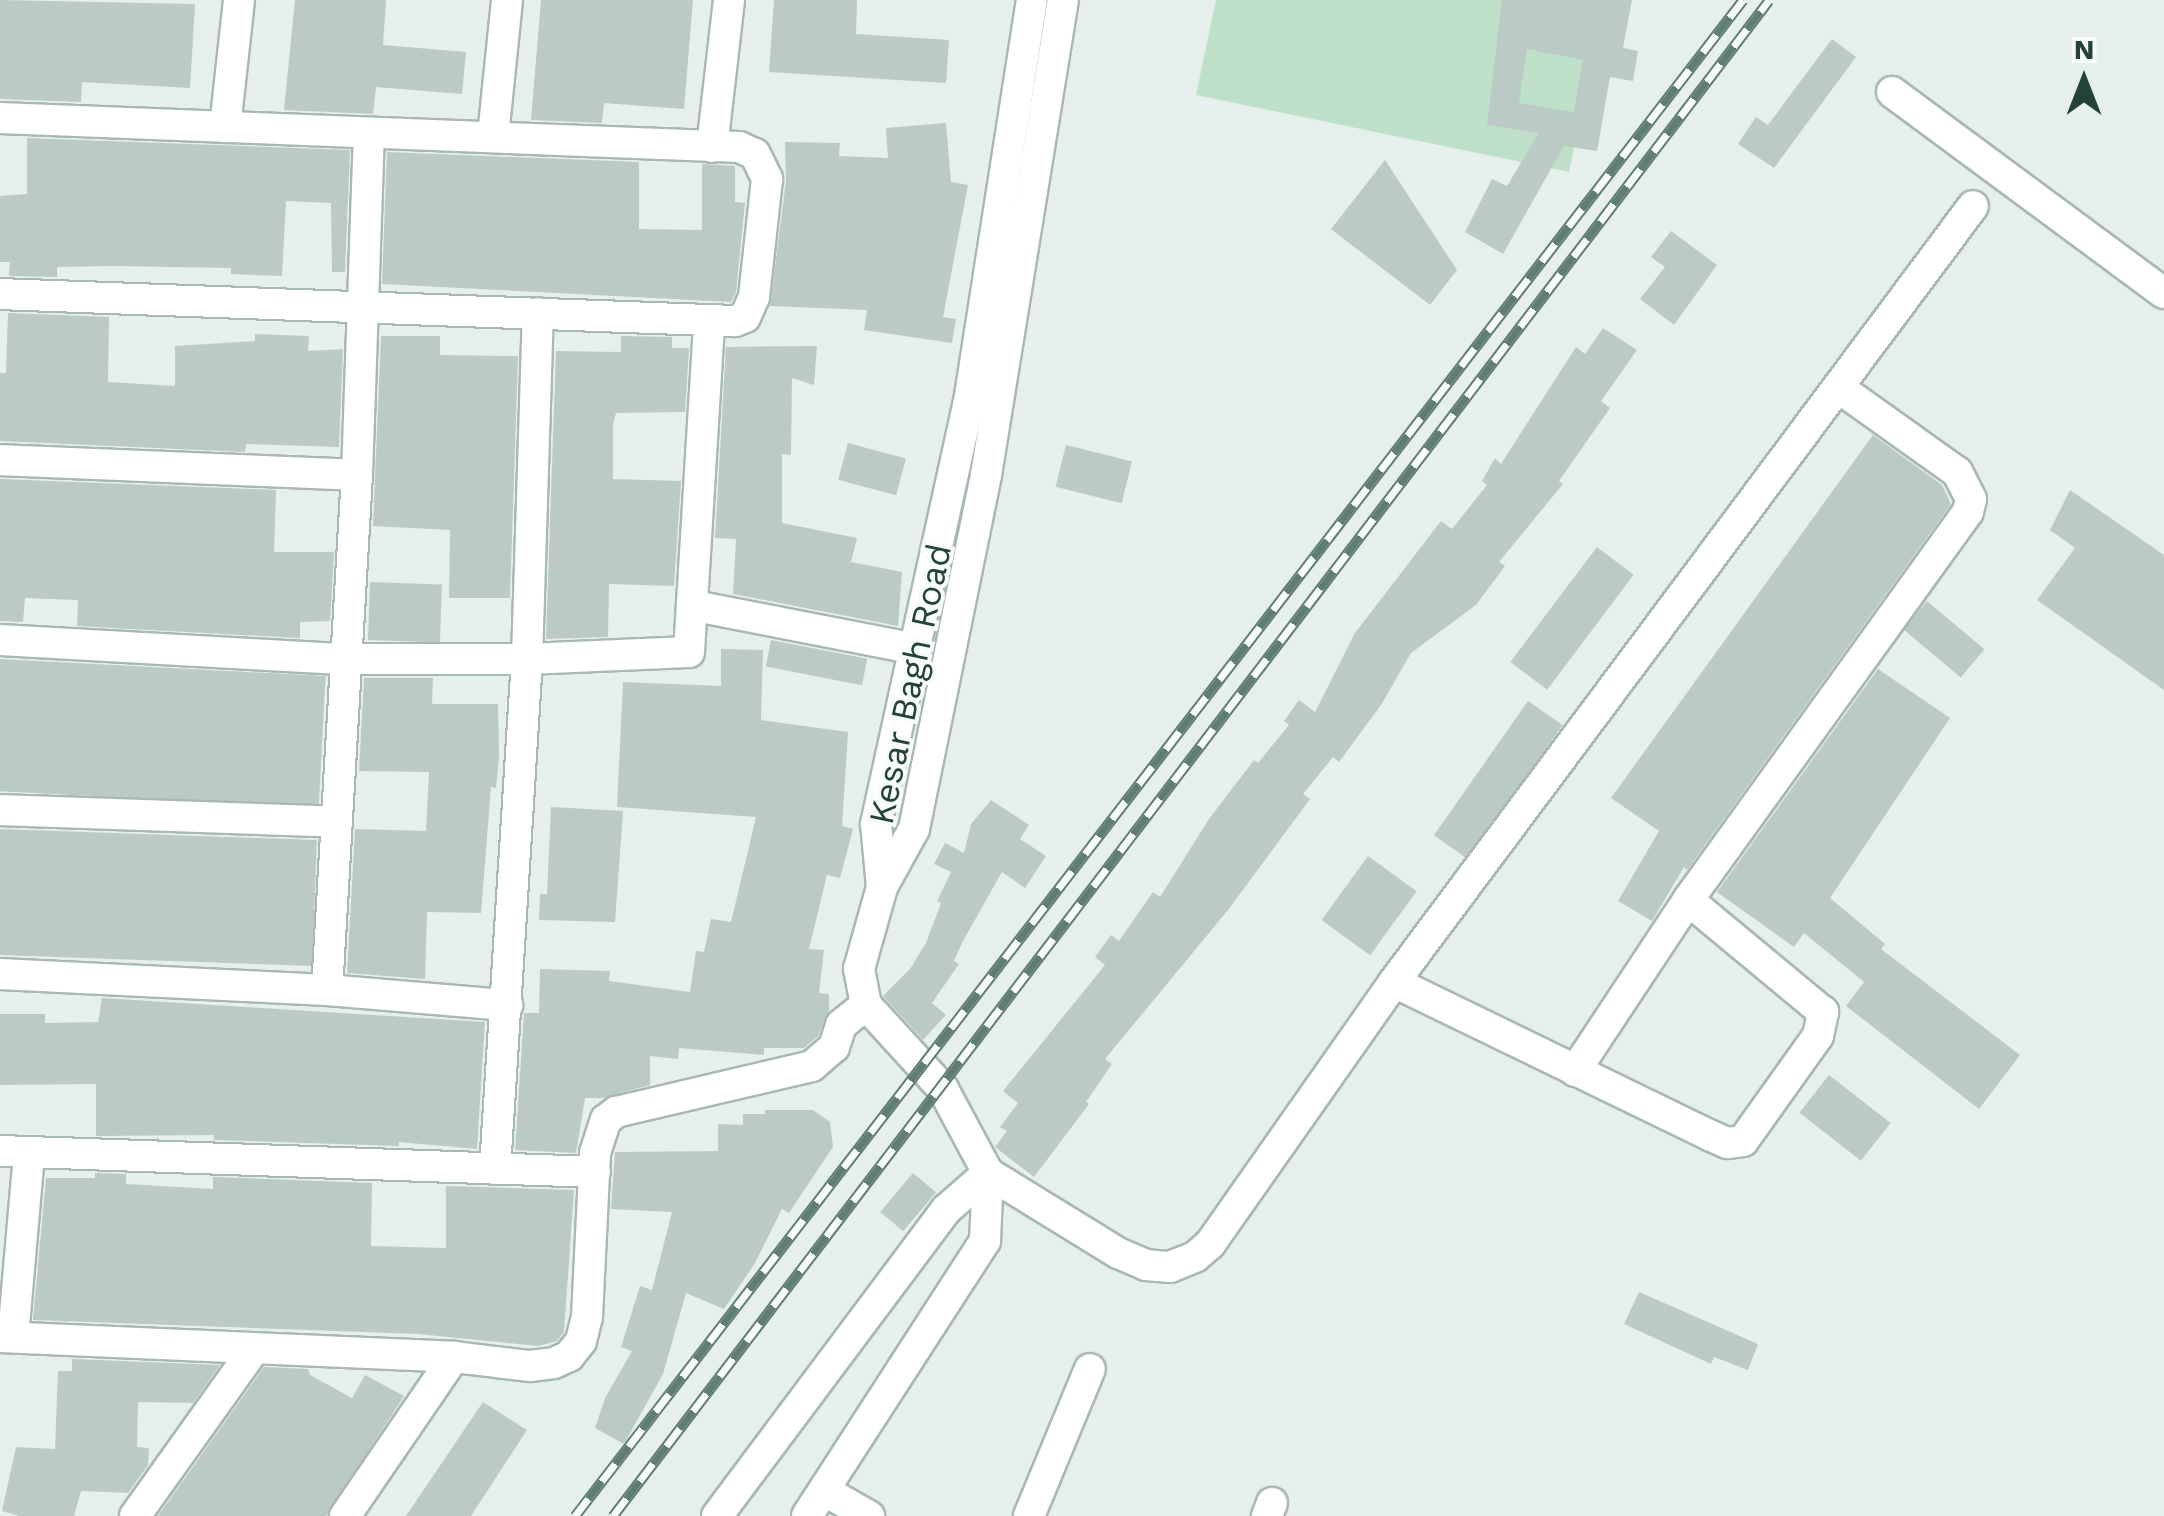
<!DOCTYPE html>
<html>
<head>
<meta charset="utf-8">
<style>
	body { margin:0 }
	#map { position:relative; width:2164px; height:1516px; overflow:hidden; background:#e6efeb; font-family:"Work Sans",sans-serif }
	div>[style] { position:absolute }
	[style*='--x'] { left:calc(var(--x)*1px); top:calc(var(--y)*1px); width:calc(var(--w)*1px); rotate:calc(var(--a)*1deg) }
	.green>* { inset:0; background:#bfe0c8 }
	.building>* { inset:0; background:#bbcac4; transform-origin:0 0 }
	.roads { filter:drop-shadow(2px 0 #a8b8b2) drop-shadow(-2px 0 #a8b8b2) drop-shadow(0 2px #a8b8b2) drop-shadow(0 -2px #a8b8b2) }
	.street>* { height:30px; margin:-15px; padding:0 15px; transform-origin:15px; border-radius:15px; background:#fff }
	.secondary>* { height:30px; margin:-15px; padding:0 15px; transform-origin:15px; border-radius:15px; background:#fff }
	.rail>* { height:11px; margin-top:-5.5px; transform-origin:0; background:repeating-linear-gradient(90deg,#f7fbf9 0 22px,#5f7d75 0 44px); box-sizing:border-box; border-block:2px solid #5f7d75 }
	span { translate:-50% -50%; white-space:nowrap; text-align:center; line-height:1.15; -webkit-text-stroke:8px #f7fbf9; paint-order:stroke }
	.street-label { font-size:35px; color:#24423a }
	.north { position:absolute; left:2034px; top:30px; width:100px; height:100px; -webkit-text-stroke:8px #f7fbf9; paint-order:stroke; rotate:0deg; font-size:28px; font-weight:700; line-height:40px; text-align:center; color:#24423a }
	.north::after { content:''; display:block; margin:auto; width:35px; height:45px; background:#24423a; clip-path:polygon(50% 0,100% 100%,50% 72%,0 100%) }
</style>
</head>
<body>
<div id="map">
	<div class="green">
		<i style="clip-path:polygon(1216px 0,1605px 0,1569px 172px,1196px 95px)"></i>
	</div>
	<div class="building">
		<i style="clip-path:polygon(0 0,195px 4px,190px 88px,82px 82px,81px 102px,0 99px)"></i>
		<i style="clip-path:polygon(295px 0,386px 0,383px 45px,466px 52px,462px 94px,376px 87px,373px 114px,284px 110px)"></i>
		<i style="clip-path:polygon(541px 0,693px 0,684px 109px,604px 103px,602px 123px,531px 120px)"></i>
		<i style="clip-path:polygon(774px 0,857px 0,856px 34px,949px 40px,946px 83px,769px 72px)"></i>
		<i style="clip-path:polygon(evenodd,1502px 0,1632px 0,1623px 48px,1638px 51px,1633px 81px,1610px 77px,1597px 151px,1564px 146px,1503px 254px,1465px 232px,1492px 179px,1507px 186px,1539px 133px,1487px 125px,1502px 0,1527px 49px,1583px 60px,1574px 112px,1519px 103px,1527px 49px)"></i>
		<i style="clip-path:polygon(1832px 39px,1856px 57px,1774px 168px,1738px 144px,1756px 117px,1768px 125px)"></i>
		<i style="clip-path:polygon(946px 123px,951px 182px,968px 185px,943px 317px,956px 319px,952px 343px,864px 330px,867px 310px,770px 306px,786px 181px,785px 142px,840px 143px,839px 156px,888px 158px,886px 128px)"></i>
		<i style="clip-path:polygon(27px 138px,350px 150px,345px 272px,332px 272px,331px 203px,286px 201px,282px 276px,231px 274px,231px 268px,114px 266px,57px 267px,57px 277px,9px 276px,10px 262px,0 262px,0 196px,27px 194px)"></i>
		<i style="clip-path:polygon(387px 152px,639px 162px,639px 229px,702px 230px,702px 164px,735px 166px,735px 202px,745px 203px,736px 292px,731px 302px,382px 284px)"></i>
		<i style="clip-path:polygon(1385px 160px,1457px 270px,1430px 305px,1331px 229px)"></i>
		<i style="clip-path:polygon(1671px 231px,1717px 265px,1674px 325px,1640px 299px,1665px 267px,1651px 257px)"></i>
		<i style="clip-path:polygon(8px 313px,109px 317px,108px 382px,175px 386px,175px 346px,255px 341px,255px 334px,309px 336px,308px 351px,343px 349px,339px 447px,246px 444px,245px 452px,0 441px,0 373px,6px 373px)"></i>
		<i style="clip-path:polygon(1603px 328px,1637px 350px,1601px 401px,1610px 408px,1559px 481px,1563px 484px,1499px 562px,1505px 566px,1476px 605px,1411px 653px,1381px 705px,1339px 762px,1333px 757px,1303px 794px,1310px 799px,1228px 910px,1105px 1059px,1112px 1064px,1086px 1102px,1089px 1104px,1034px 1177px,995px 1147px,1007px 1131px,1000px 1127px,1018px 1103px,1003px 1091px,1105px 965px,1095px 957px,1111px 935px,1119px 941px,1153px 892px,1160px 897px,1209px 819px,1254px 760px,1258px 763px,1289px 725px,1284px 721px,1299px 700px,1315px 712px,1355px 633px,1441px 521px,1452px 529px,1487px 485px,1482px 481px,1495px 458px,1501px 464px,1576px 347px,1585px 354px)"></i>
		<i style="clip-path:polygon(381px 336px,440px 336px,440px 355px,518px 356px,510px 598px,449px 598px,450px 530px,373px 526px)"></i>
		<i style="clip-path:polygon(621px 336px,672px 337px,672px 348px,689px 348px,685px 412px,616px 413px,613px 425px,613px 479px,681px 481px,674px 586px,609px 584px,608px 637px,546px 639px,556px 351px,621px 352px)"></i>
		<i style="clip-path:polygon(817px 346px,814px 385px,792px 378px,791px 455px,782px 454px,782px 523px,857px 538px,851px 562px,902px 572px,898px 626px,733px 594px,736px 539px,715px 538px,726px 347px)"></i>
		<i style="clip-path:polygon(1873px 435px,1942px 485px,1951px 504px,1687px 870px,1684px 867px,1652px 921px,1618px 901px,1659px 831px,1611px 798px)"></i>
		<i style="left:848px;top:443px;width:60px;height:38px;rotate:15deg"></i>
		<i style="left:1066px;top:445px;width:68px;height:43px;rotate:14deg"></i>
		<i style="clip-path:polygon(0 479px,276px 490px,274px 552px,334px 552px,330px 621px,300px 622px,300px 638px,77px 626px,78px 600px,25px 598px,23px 622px,0 621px)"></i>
		<i style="clip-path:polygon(2070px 490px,2164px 555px,2164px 690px,2037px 600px,2075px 548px,2050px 530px)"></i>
		<i style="left:1597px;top:547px;width:46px;height:144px;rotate:37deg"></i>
		<i style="left:370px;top:582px;width:72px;height:58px;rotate:2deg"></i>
		<i style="left:1927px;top:601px;width:75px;height:37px;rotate:40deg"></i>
		<i style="left:771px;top:640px;width:98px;height:27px;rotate:11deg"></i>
		<i style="clip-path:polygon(721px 649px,763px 650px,761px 720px,848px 732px,842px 826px,853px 829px,840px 878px,827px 875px,809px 949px,824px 950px,819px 993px,829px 994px,829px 1010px,818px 1036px,804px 1048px,764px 1048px,764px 1055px,679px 1048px,678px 1059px,650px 1056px,650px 1085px,603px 1098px,585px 1098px,576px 1153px,515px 1150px,524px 1013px,539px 1013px,540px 969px,610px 971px,609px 981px,690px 992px,696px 951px,704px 952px,711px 919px,731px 922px,756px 817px,617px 807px,623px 682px,721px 686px)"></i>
		<i style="left:0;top:659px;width:326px;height:132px;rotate:3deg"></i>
		<i style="clip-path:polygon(1878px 669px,1950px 718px,1830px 898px,1885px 944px,1881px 949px,2020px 1055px,1979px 1109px,1846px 1006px,1864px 982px,1804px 933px,1794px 947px,1717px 892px)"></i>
		<i style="clip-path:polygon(364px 678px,433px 678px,432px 704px,498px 704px,499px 757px,496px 788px,491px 787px,481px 913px,427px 912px,425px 979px,347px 973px,355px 829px,426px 831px,429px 772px,359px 771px)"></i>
		<i style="left:1528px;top:701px;width:42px;height:164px;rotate:35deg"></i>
		<i style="clip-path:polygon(991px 800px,1029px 825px,1020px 839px,1046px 856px,1025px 888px,1002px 872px,963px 941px,954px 961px,959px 964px,932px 1003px,946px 1015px,923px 1040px,883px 996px,910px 969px,926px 943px,941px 903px,937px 901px,951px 872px,934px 864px,945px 843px,964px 853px,971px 824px)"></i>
		<i style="clip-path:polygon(551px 807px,623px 811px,615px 922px,539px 920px,540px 894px,547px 894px)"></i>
		<i style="left:0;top:829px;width:317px;height:126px;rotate:2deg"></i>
		<i style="left:1368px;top:856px;width:60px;height:79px;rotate:36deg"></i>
		<i style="clip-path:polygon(102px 998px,485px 1022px,477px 1149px,399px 1142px,399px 1146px,214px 1140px,214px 1135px,96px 1136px,96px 1084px,0 1085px,0 1014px,45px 1014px,45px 1023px,98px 1022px)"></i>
		<i style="left:1829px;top:1075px;width:78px;height:48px;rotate:38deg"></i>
		<i style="clip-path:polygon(765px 1110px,813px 1110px,830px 1122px,833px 1147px,789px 1213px,782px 1209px,755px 1263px,724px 1309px,686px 1293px,663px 1374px,624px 1444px,595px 1428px,605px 1398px,632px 1351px,621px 1347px,640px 1286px,652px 1290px,672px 1212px,611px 1209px,615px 1152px,718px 1151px,718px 1124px,743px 1125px,743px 1114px,765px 1114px)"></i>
		<i style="clip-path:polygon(95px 1173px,126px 1174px,126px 1184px,213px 1189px,213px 1177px,372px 1183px,371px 1246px,446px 1248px,446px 1186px,574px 1190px,564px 1332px,557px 1341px,538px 1346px,418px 1334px,33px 1320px,46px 1178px,95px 1178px)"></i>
		<i style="left:913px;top:1173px;width:30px;height:51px;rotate:40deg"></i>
		<i style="clip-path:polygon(1639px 1292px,1758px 1344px,1748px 1370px,1714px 1357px,1711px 1364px,1624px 1324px)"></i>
		<i style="clip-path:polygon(72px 1359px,220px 1365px,193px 1403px,138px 1402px,137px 1447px,149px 1448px,148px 1465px,128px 1493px,81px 1491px,74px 1516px,19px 1516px,2px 1511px,16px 1447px,55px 1449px,58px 1371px,72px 1371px)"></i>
		<i style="clip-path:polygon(264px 1367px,308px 1369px,310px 1375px,352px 1398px,365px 1375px,404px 1396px,326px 1516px,158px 1516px)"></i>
		<i style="clip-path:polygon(483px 1402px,527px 1430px,471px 1516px,406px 1516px)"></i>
	</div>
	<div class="roads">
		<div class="street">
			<i style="--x:1892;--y:92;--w:338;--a:36.5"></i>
			<i style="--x:0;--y:118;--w:740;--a:2.25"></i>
			<i style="--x:739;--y:147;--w:17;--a:24"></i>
			<i style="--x:755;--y:154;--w:28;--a:64"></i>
			<i style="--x:767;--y:179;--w:119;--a:96.3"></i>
			<i style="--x:754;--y:297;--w:22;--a:114"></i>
			<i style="--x:745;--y:317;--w:11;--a:158"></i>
			<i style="--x:735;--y:321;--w:735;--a:-177.9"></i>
			<i style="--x:225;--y:127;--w:128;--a:-83.7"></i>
			<i style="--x:493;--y:136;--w:137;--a:-84.1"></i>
			<i style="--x:712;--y:147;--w:148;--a:-83.4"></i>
			<i style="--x:0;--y:460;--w:357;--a:2.4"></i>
			<i style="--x:695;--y:606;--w:226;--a:11"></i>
			<i style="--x:0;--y:640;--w:345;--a:3.2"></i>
			<i style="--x:344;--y:659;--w:183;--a:0"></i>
			<i style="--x:527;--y:659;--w:162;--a:-2.5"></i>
			<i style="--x:689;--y:652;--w:331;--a:-86.5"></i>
			<i style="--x:0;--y:810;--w:337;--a:2"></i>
			<i style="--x:0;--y:974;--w:327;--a:2.8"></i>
			<i style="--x:327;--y:990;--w:181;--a:4.8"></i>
			<i style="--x:1394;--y:982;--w:350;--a:25.9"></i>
			<i style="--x:1709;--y:1135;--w:20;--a:24"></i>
			<i style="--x:1727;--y:1143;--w:16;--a:-7"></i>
			<i style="--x:1743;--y:1141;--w:129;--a:-54.5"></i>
			<i style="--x:1818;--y:1036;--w:25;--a:-78"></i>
			<i style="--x:1823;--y:1012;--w:175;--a:-140.3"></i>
			<i style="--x:327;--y:990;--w:516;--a:-86.67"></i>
			<i style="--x:357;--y:475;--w:341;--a:-88"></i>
			<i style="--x:1575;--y:1071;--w:205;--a:-56.5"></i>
			<i style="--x:1688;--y:900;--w:478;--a:-54.2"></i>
			<i style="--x:1968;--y:512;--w:13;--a:-77"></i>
			<i style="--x:1971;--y:499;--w:30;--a:-117"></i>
			<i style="--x:1957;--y:472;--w:146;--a:-144.5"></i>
			<i style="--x:0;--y:1151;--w:595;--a:2.02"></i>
			<i style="--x:495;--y:1169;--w:511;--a:-86.41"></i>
			<i style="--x:527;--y:659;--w:346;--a:-88.2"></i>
			<i style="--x:988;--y:1173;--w:153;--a:31.6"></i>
			<i style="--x:1118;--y:1253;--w:30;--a:23"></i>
			<i style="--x:1146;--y:1265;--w:24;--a:5"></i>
			<i style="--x:1170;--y:1267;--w:27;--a:-22"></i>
			<i style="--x:1195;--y:1257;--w:20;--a:-41"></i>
			<i style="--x:1210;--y:1244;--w:320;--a:-54.9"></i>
			<i style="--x:1394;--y:982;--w:968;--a:-53.27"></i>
			<i style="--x:0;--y:1337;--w:454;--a:2.5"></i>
			<i style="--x:454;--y:1357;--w:77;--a:6.8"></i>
			<i style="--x:530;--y:1366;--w:24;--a:-7"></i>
			<i style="--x:554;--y:1363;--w:17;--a:-25"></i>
			<i style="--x:569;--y:1356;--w:19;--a:-51"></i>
			<i style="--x:581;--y:1341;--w:25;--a:-76"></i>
			<i style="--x:587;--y:1317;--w:164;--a:-87.2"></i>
			<i style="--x:595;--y:1153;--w:35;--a:-72"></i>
			<i style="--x:606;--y:1120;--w:13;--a:-39"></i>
			<i style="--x:616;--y:1112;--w:201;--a:-13.2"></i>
			<i style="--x:812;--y:1066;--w:29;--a:-41"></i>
			<i style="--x:834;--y:1047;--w:23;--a:-72"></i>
			<i style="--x:841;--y:1025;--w:32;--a:-39"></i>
			<i style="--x:13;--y:1337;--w:185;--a:-85"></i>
			<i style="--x:825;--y:1491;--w:51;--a:29.6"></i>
			<i style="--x:135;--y:1516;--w:206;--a:-54.5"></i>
			<i style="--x:345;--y:1516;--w:193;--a:-55.6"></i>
			<i style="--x:1029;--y:1516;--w:159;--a:-67.5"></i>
			<i style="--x:1267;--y:1516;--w:14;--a:-69"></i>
		</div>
		<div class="secondary">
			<i style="--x:882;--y:887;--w:66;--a:-61.1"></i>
			<i style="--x:914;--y:829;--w:361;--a:-78.5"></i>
			<i style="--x:986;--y:475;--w:481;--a:-80.8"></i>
			<i style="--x:717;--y:1516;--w:384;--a:-53.2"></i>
			<i style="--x:947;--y:1209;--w:55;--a:-41.3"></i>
			<i style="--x:807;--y:1516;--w:328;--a:-57.1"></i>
			<i style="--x:985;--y:1241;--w:68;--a:-87.5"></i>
			<i style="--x:988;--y:1173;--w:95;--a:-118.2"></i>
			<i style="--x:943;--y:1089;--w:114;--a:-132.5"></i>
			<i style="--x:866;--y:1005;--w:37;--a:-101"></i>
			<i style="--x:859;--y:969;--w:85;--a:-74.3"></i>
			<i style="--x:882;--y:887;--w:63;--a:-95.4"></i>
			<i style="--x:876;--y:824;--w:432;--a:-77.6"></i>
			<i style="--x:969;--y:402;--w:407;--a:-81.1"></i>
		</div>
	</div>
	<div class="rail">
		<i style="--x:575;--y:1516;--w:1914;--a:-52.39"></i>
		<i style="--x:613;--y:1516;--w:1906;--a:-52.67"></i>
	</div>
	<div class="street-label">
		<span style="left:910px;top:684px;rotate:-78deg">Kesar Bagh Road</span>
	</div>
	<div class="north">N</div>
</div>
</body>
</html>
